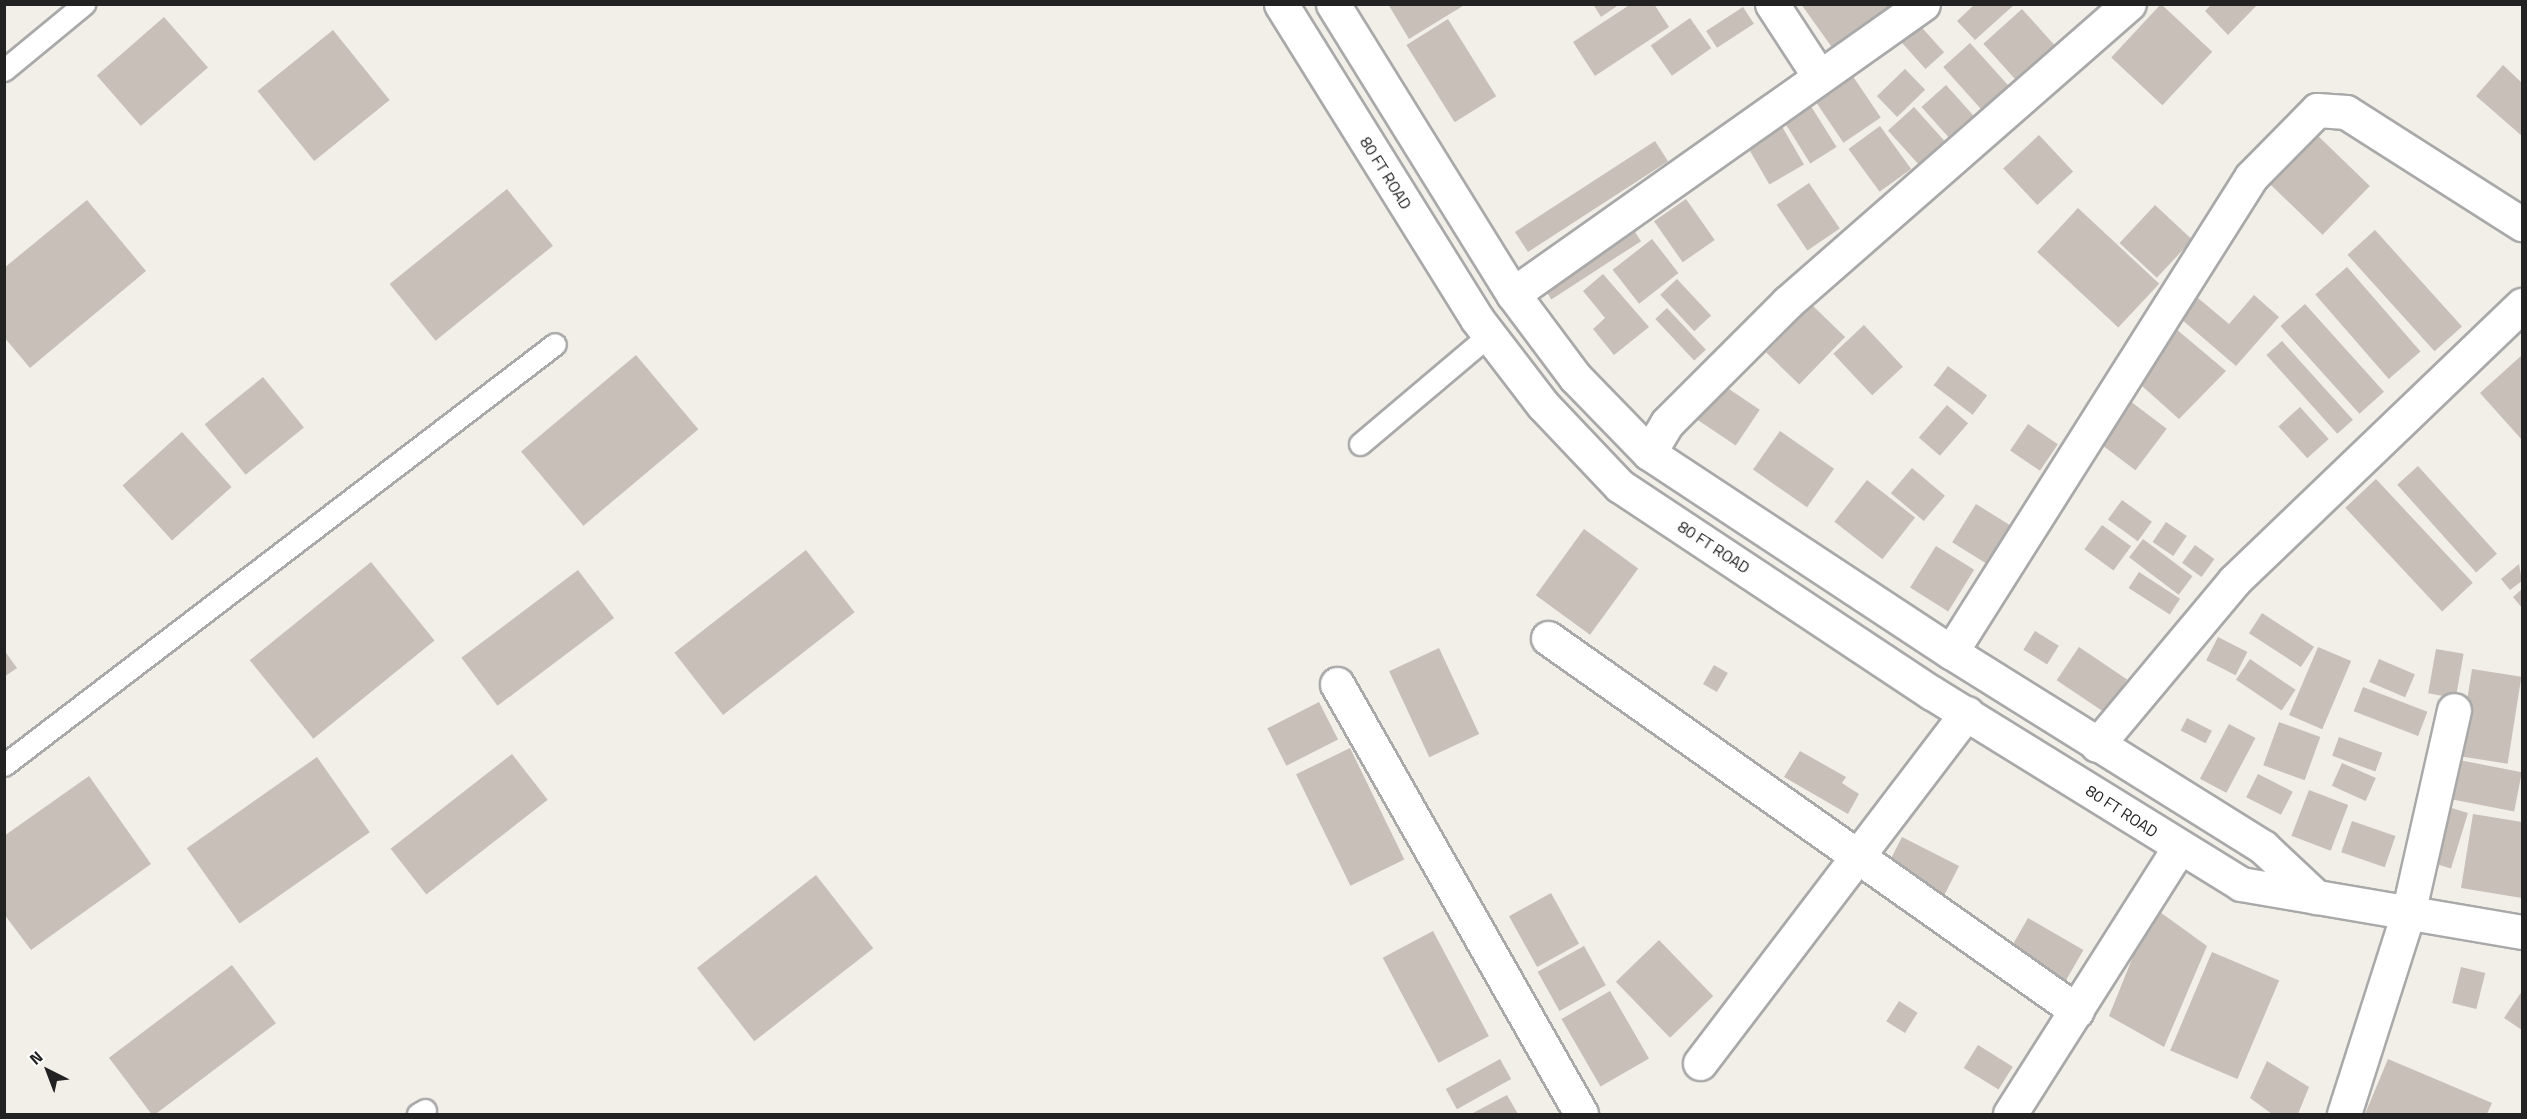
<!DOCTYPE html>
<html>
<head>
<meta charset="utf-8">
<style>
	body { margin:0 }
	#map { position:relative; width:2527px; height:1119px; overflow:hidden; background:#f2efe9; font-family:"Titillium Web",sans-serif }
	div>[style] { position:absolute }
	[style*='--x'] { left:calc(var(--x)*1px); top:calc(var(--y)*1px); width:calc(var(--w)*1px); rotate:calc(var(--a)*1deg) }
	.building>* { inset:0; background:#c7bfb8; transform-origin:0 0 }
	.roads { filter:drop-shadow(2px 0 #a9a9a9) drop-shadow(-2px 0 #a9a9a9) drop-shadow(0 2px #a9a9a9) drop-shadow(0 -2px #a9a9a9) }
	.service>* { height:21px; margin:-10.5px; padding:0 10.5px; transform-origin:10.5px; border-radius:10.5px; background:#fff }
	.minor>* { height:33px; margin:-16.5px; padding:0 16.5px; transform-origin:16.5px; border-radius:16.5px; background:#fff }
	.tertiary>* { height:33px; margin:-16.5px; padding:0 16.5px; transform-origin:16.5px; border-radius:16.5px; background:#fff }
	span { translate:-50% -50%; white-space:nowrap; text-align:center; line-height:1.15; -webkit-text-stroke:6px #fff; paint-order:stroke }
	.street-label { font-size:16px; color:#222 }
	.frame { position:absolute; inset:0; border:6px solid #222; pointer-events:none }
	.north { position:absolute; left:18px; top:1041px; width:60px; height:60px; -webkit-text-stroke:4px #fff; paint-order:stroke; rotate:318deg; font-size:16px; font-weight:700; line-height:24px; text-align:center; color:#222 }
	.north::after { content:''; display:block; margin:auto; width:21px; height:27px; background:#222; clip-path:polygon(50% 0,100% 100%,50% 72%,0 100%) }
</style>
</head>
<body>
<div id="map">
	<div class="building">
		<i style="clip-path:polygon(1388px 4px,1466px 4px,1409px 39px)"></i>
		<i style="clip-path:polygon(1593px 4px,1620px 4px,1601px 17px)"></i>
		<i style="clip-path:polygon(1631px 4px,1654px 4px,1669px 27px,1595px 76px,1573px 42px)"></i>
		<i style="clip-path:polygon(1801px 4px,1904px 4px,1836px 53px)"></i>
		<i style="clip-path:polygon(1975px 4px,2015px 4px,1975px 40px,1957px 21px)"></i>
		<i style="left:2161px;top:4px;width:70px;height:73px;rotate:43deg"></i>
		<i style="clip-path:polygon(2212px 4px,2258px 4px,2228px 35px,2205px 11px)"></i>
		<i style="left:1743px;top:7px;width:20px;height:44px;rotate:57deg"></i>
		<i style="left:2022px;top:9px;width:52px;height:52px;rotate:48deg"></i>
		<i style="left:164px;top:17px;width:67px;height:89px;rotate:49deg"></i>
		<i style="left:1690px;top:18px;width:37px;height:48px;rotate:55deg"></i>
		<i style="left:1448px;top:19px;width:91px;height:49px;rotate:58deg"></i>
		<i style="left:1916px;top:21px;width:42px;height:25px;rotate:48deg"></i>
		<i style="left:333px;top:30px;width:90px;height:97px;rotate:51deg"></i>
		<i style="left:1970px;top:43px;width:64px;height:36px;rotate:48deg"></i>
		<i style="clip-path:polygon(2503px 65px,2522px 83px,2522px 136px,2476px 96px)"></i>
		<i style="left:1905px;top:69px;width:29px;height:39px;rotate:46deg"></i>
		<i style="left:1850px;top:72px;width:55px;height:45px;rotate:56deg"></i>
		<i style="left:1946px;top:85px;width:48px;height:33px;rotate:48deg"></i>
		<i style="left:1809px;top:103px;width:52px;height:31px;rotate:58deg"></i>
		<i style="left:1914px;top:107px;width:48px;height:35px;rotate:48deg"></i>
		<i style="left:1780px;top:123px;width:48px;height:40px;rotate:60deg"></i>
		<i style="left:1880px;top:126px;width:53px;height:39px;rotate:54deg"></i>
		<i style="left:2313px;top:131px;width:79px;height:68px;rotate:44deg"></i>
		<i style="left:2039px;top:135px;width:50px;height:49px;rotate:47deg"></i>
		<i style="left:1655px;top:141px;width:24px;height:167px;rotate:57deg"></i>
		<i style="left:1809px;top:183px;width:55px;height:39px;rotate:56deg"></i>
		<i style="left:507px;top:189px;width:73px;height:151px;rotate:51deg"></i>
		<i style="left:1686px;top:199px;width:50px;height:39px;rotate:55deg"></i>
		<i style="clip-path:polygon(87px 200px,146px 271px,30px 368px,4px 337px,4px 268px)"></i>
		<i style="left:2155px;top:205px;width:51px;height:52px;rotate:43deg"></i>
		<i style="left:2078px;top:208px;width:111px;height:60px;rotate:43deg"></i>
		<i style="left:1628px;top:221px;width:24px;height:107px;rotate:57deg"></i>
		<i style="left:2375px;top:230px;width:130px;height:37px;rotate:48deg"></i>
		<i style="left:1652px;top:239px;width:43px;height:50px;rotate:52deg"></i>
		<i style="left:2347px;top:267px;width:112px;height:42px;rotate:49deg"></i>
		<i style="clip-path:polygon(1603px 274px,1649px 327px,1614px 355px,1593px 329px,1605px 318px,1583px 291px)"></i>
		<i style="left:1677px;top:279px;width:50px;height:23px;rotate:47deg"></i>
		<i style="clip-path:polygon(2192px 293px,2229px 324px,2254px 295px,2279px 317px,2236px 366px,2174px 313px)"></i>
		<i style="left:2305px;top:304px;width:118px;height:33px;rotate:48deg"></i>
		<i style="left:1812px;top:305px;width:46px;height:66px;rotate:44deg"></i>
		<i style="left:1667px;top:308px;width:57px;height:16px;rotate:47deg"></i>
		<i style="clip-path:polygon(2169px 323px,2226px 371px,2179px 419px,2131px 376px)"></i>
		<i style="left:1864px;top:325px;width:57px;height:42px;rotate:47deg"></i>
		<i style="left:2282px;top:341px;width:106px;height:21px;rotate:48deg"></i>
		<i style="left:636px;top:355px;width:97px;height:150px;rotate:50deg"></i>
		<i style="clip-path:polygon(2522px 355px,2522px 440px,2480px 393px)"></i>
		<i style="left:1948px;top:366px;width:49px;height:24px;rotate:37deg"></i>
		<i style="left:263px;top:377px;width:65px;height:75px;rotate:51deg"></i>
		<i style="left:1720px;top:383px;width:48px;height:43px;rotate:34deg"></i>
		<i style="left:2130px;top:401px;width:46px;height:52px;rotate:37deg"></i>
		<i style="left:1947px;top:405px;width:28px;height:43px;rotate:41deg"></i>
		<i style="left:2300px;top:407px;width:43px;height:29px;rotate:48deg"></i>
		<i style="left:2028px;top:424px;width:36px;height:32px;rotate:34deg"></i>
		<i style="left:1780px;top:431px;width:66px;height:47px;rotate:35deg"></i>
		<i style="left:182px;top:432px;width:74px;height:80px;rotate:48deg"></i>
		<i style="left:2418px;top:466px;width:118px;height:28px;rotate:48deg"></i>
		<i style="left:1912px;top:468px;width:43px;height:33px;rotate:40deg"></i>
		<i style="left:2376px;top:479px;width:142px;height:42px;rotate:47deg"></i>
		<i style="left:1867px;top:480px;width:61px;height:53px;rotate:38deg"></i>
		<i style="left:2122px;top:500px;width:37px;height:24px;rotate:36deg"></i>
		<i style="left:1976px;top:504px;width:44px;height:45px;rotate:32deg"></i>
		<i style="left:2166px;top:522px;width:25px;height:24px;rotate:34deg"></i>
		<i style="left:2102px;top:525px;width:36px;height:30px;rotate:36deg"></i>
		<i style="left:1584px;top:529px;width:67px;height:82px;rotate:36deg"></i>
		<i style="left:2143px;top:539px;width:62px;height:23px;rotate:37deg"></i>
		<i style="left:2195px;top:545px;width:24px;height:22px;rotate:36deg"></i>
		<i style="left:1936px;top:546px;width:45px;height:49px;rotate:32deg"></i>
		<i style="left:806px;top:550px;width:79px;height:167px;rotate:52deg"></i>
		<i style="left:371px;top:562px;width:101px;height:156px;rotate:51deg"></i>
		<i style="clip-path:polygon(2519px 564px,2522px 581px,2510px 590px,2501px 579px)"></i>
		<i style="left:578px;top:570px;width:60px;height:146px;rotate:53deg"></i>
		<i style="left:2139px;top:572px;width:49px;height:19px;rotate:33deg"></i>
		<i style="clip-path:polygon(2522px 589px,2522px 608px,2513px 597px)"></i>
		<i style="left:2262px;top:613px;width:62px;height:24px;rotate:33deg"></i>
		<i style="left:2035px;top:631px;width:28px;height:22px;rotate:32deg"></i>
		<i style="left:2218px;top:637px;width:33px;height:26px;rotate:27deg"></i>
		<i style="left:2079px;top:647px;width:58px;height:40px;rotate:34deg"></i>
		<i style="left:2318px;top:647px;width:36px;height:74px;rotate:23deg"></i>
		<i style="left:1439px;top:648px;width:95px;height:55px;rotate:65deg"></i>
		<i style="left:2436px;top:649px;width:28px;height:45px;rotate:10deg"></i>
		<i style="clip-path:polygon(4px 650px,17px 668px,4px 677px)"></i>
		<i style="left:2250px;top:659px;width:55px;height:25px;rotate:34deg"></i>
		<i style="left:2379px;top:659px;width:39px;height:25px;rotate:23deg"></i>
		<i style="left:1714px;top:665px;width:16px;height:22px;rotate:30deg"></i>
		<i style="left:2472px;top:669px;width:50px;height:88px;rotate:9deg"></i>
		<i style="left:2363px;top:687px;width:69px;height:26px;rotate:21deg"></i>
		<i style="left:1319px;top:702px;width:42px;height:58px;rotate:63deg"></i>
		<i style="left:2187px;top:718px;width:28px;height:14px;rotate:27deg"></i>
		<i style="left:2279px;top:722px;width:44px;height:46px;rotate:20deg"></i>
		<i style="left:2229px;top:724px;width:30px;height:62px;rotate:28deg"></i>
		<i style="left:2339px;top:737px;width:46px;height:20px;rotate:20deg"></i>
		<i style="left:1350px;top:748px;width:124px;height:60px;rotate:64deg"></i>
		<i style="clip-path:polygon(1800px 751px,1846px 777px,1842px 783px,1859px 794px,1848px 814px,1784px 777px)"></i>
		<i style="left:512px;top:754px;width:58px;height:154px;rotate:52deg"></i>
		<i style="left:317px;top:757px;width:92px;height:159px;rotate:55deg"></i>
		<i style="left:2459px;top:760px;width:64px;height:40px;rotate:11deg"></i>
		<i style="left:2342px;top:763px;width:37px;height:25px;rotate:24deg"></i>
		<i style="left:2258px;top:774px;width:39px;height:26px;rotate:27deg"></i>
		<i style="clip-path:polygon(89px 776px,151px 864px,31px 950px,4px 914px,4px 836px)"></i>
		<i style="left:2309px;top:790px;width:42px;height:49px;rotate:21deg"></i>
		<i style="left:2445px;top:806px;width:24px;height:58px;rotate:17deg"></i>
		<i style="clip-path:polygon(2473px 814px,2522px 822px,2522px 898px,2461px 888px)"></i>
		<i style="left:2352px;top:821px;width:46px;height:33px;rotate:19deg"></i>
		<i style="left:1902px;top:837px;width:64px;height:36px;rotate:27deg"></i>
		<i style="left:816px;top:875px;width:93px;height:151px;rotate:52deg"></i>
		<i style="left:1551px;top:893px;width:58px;height:48px;rotate:61deg"></i>
		<i style="clip-path:polygon(2153px 907px,2207px 946px,2164px 1047px,2109px 1016px)"></i>
		<i style="left:2028px;top:918px;width:64px;height:36px;rotate:30deg"></i>
		<i style="left:1433px;top:931px;width:119px;height:57px;rotate:62deg"></i>
		<i style="left:1659px;top:940px;width:78px;height:60px;rotate:46deg"></i>
		<i style="left:1584px;top:946px;width:45px;height:53px;rotate:61deg"></i>
		<i style="left:2212px;top:952px;width:73px;height:107px;rotate:23deg"></i>
		<i style="left:232px;top:965px;width:73px;height:154px;rotate:53deg"></i>
		<i style="left:2461px;top:967px;width:25px;height:37px;rotate:14deg"></i>
		<i style="left:1610px;top:991px;width:78px;height:56px;rotate:60deg"></i>
		<i style="clip-path:polygon(2522px 991px,2522px 1030px,2504px 1018px)"></i>
		<i style="left:1899px;top:1001px;width:22px;height:24px;rotate:32deg"></i>
		<i style="left:1978px;top:1045px;width:41px;height:27px;rotate:32deg"></i>
		<i style="left:1500px;top:1059px;width:23px;height:62px;rotate:61deg"></i>
		<i style="clip-path:polygon(2388px 1059px,2492px 1103px,2487px 1114px,2365px 1114px)"></i>
		<i style="clip-path:polygon(2267px 1061px,2309px 1087px,2298px 1114px,2272px 1114px,2250px 1098px)"></i>
		<i style="clip-path:polygon(1507px 1095px,1518px 1114px,1471px 1114px)"></i>
	</div>
	<div class="roads">
		<div class="service">
			<i style="--x:4;--y:70;--w:104;--a:-39.5"></i>
			<i style="--x:1360;--y:444;--w:169;--a:-40.2"></i>
			<i style="--x:4;--y:765;--w:693;--a:-37.38"></i>
			<i style="--x:418;--y:1114;--w:8;--a:-30"></i>
		</div>
		<div class="minor">
			<i style="--x:1772;--y:4;--w:86;--a:56.9"></i>
			<i style="--x:1513;--y:294;--w:502;--a:-35.27"></i>
			<i style="--x:1649;--y:453;--w:35;--a:-59"></i>
			<i style="--x:1667;--y:423;--w:171;--a:-45"></i>
			<i style="--x:1788;--y:302;--w:453;--a:-41.2"></i>
			<i style="--x:1548;--y:638;--w:647;--a:35.19"></i>
			<i style="--x:1951;--y:652;--w:562;--a:-57.72"></i>
			<i style="--x:2251;--y:177;--w:94;--a:-45.4"></i>
			<i style="--x:2317;--y:110;--w:29;--a:4"></i>
			<i style="--x:2346;--y:112;--w:209;--a:32.5"></i>
			<i style="--x:1337;--y:684;--w:494;--a:60.4"></i>
			<i style="--x:2097;--y:745;--w:214;--a:-50.1"></i>
			<i style="--x:2234;--y:581;--w:399;--a:-43.8"></i>
			<i style="--x:1700;--y:1063;--w:440;--a:-52.7"></i>
			<i style="--x:2010;--y:1114;--w:315;--a:-57.6"></i>
			<i style="--x:2344;--y:1114;--w:210;--a:-72.3"></i>
			<i style="--x:2408;--y:914;--w:209;--a:-77.3"></i>
		</div>
		<div class="tertiary">
			<i style="--x:1281;--y:4;--w:371;--a:58.1"></i>
			<i style="--x:1477;--y:319;--w:108;--a:52.5"></i>
			<i style="--x:1543;--y:405;--w:112;--a:46.5"></i>
			<i style="--x:1620;--y:486;--w:374;--a:33.6"></i>
			<i style="--x:1932;--y:693;--w:363;--a:31.7"></i>
			<i style="--x:2241;--y:884;--w:285;--a:9.7"></i>
			<i style="--x:1333;--y:4;--w:341;--a:58.2"></i>
			<i style="--x:1513;--y:294;--w:104;--a:53.2"></i>
			<i style="--x:1575;--y:377;--w:106;--a:45.8"></i>
			<i style="--x:1649;--y:453;--w:362;--a:33.4"></i>
			<i style="--x:1951;--y:652;--w:368;--a:32"></i>
			<i style="--x:2263;--y:847;--w:73;--a:43.3"></i>
		</div>
	</div>
	<div class="street-label">
		<span style="left:1386px;top:173px;rotate:58deg">80 FT ROAD</span>
		<span style="left:1714px;top:547px;rotate:33deg">80 FT ROAD</span>
		<span style="left:2122px;top:811px;rotate:33deg">80 FT ROAD</span>
	</div>
	<div class="frame"></div>
	<div class="north">N</div>
</div>
</body>
</html>
